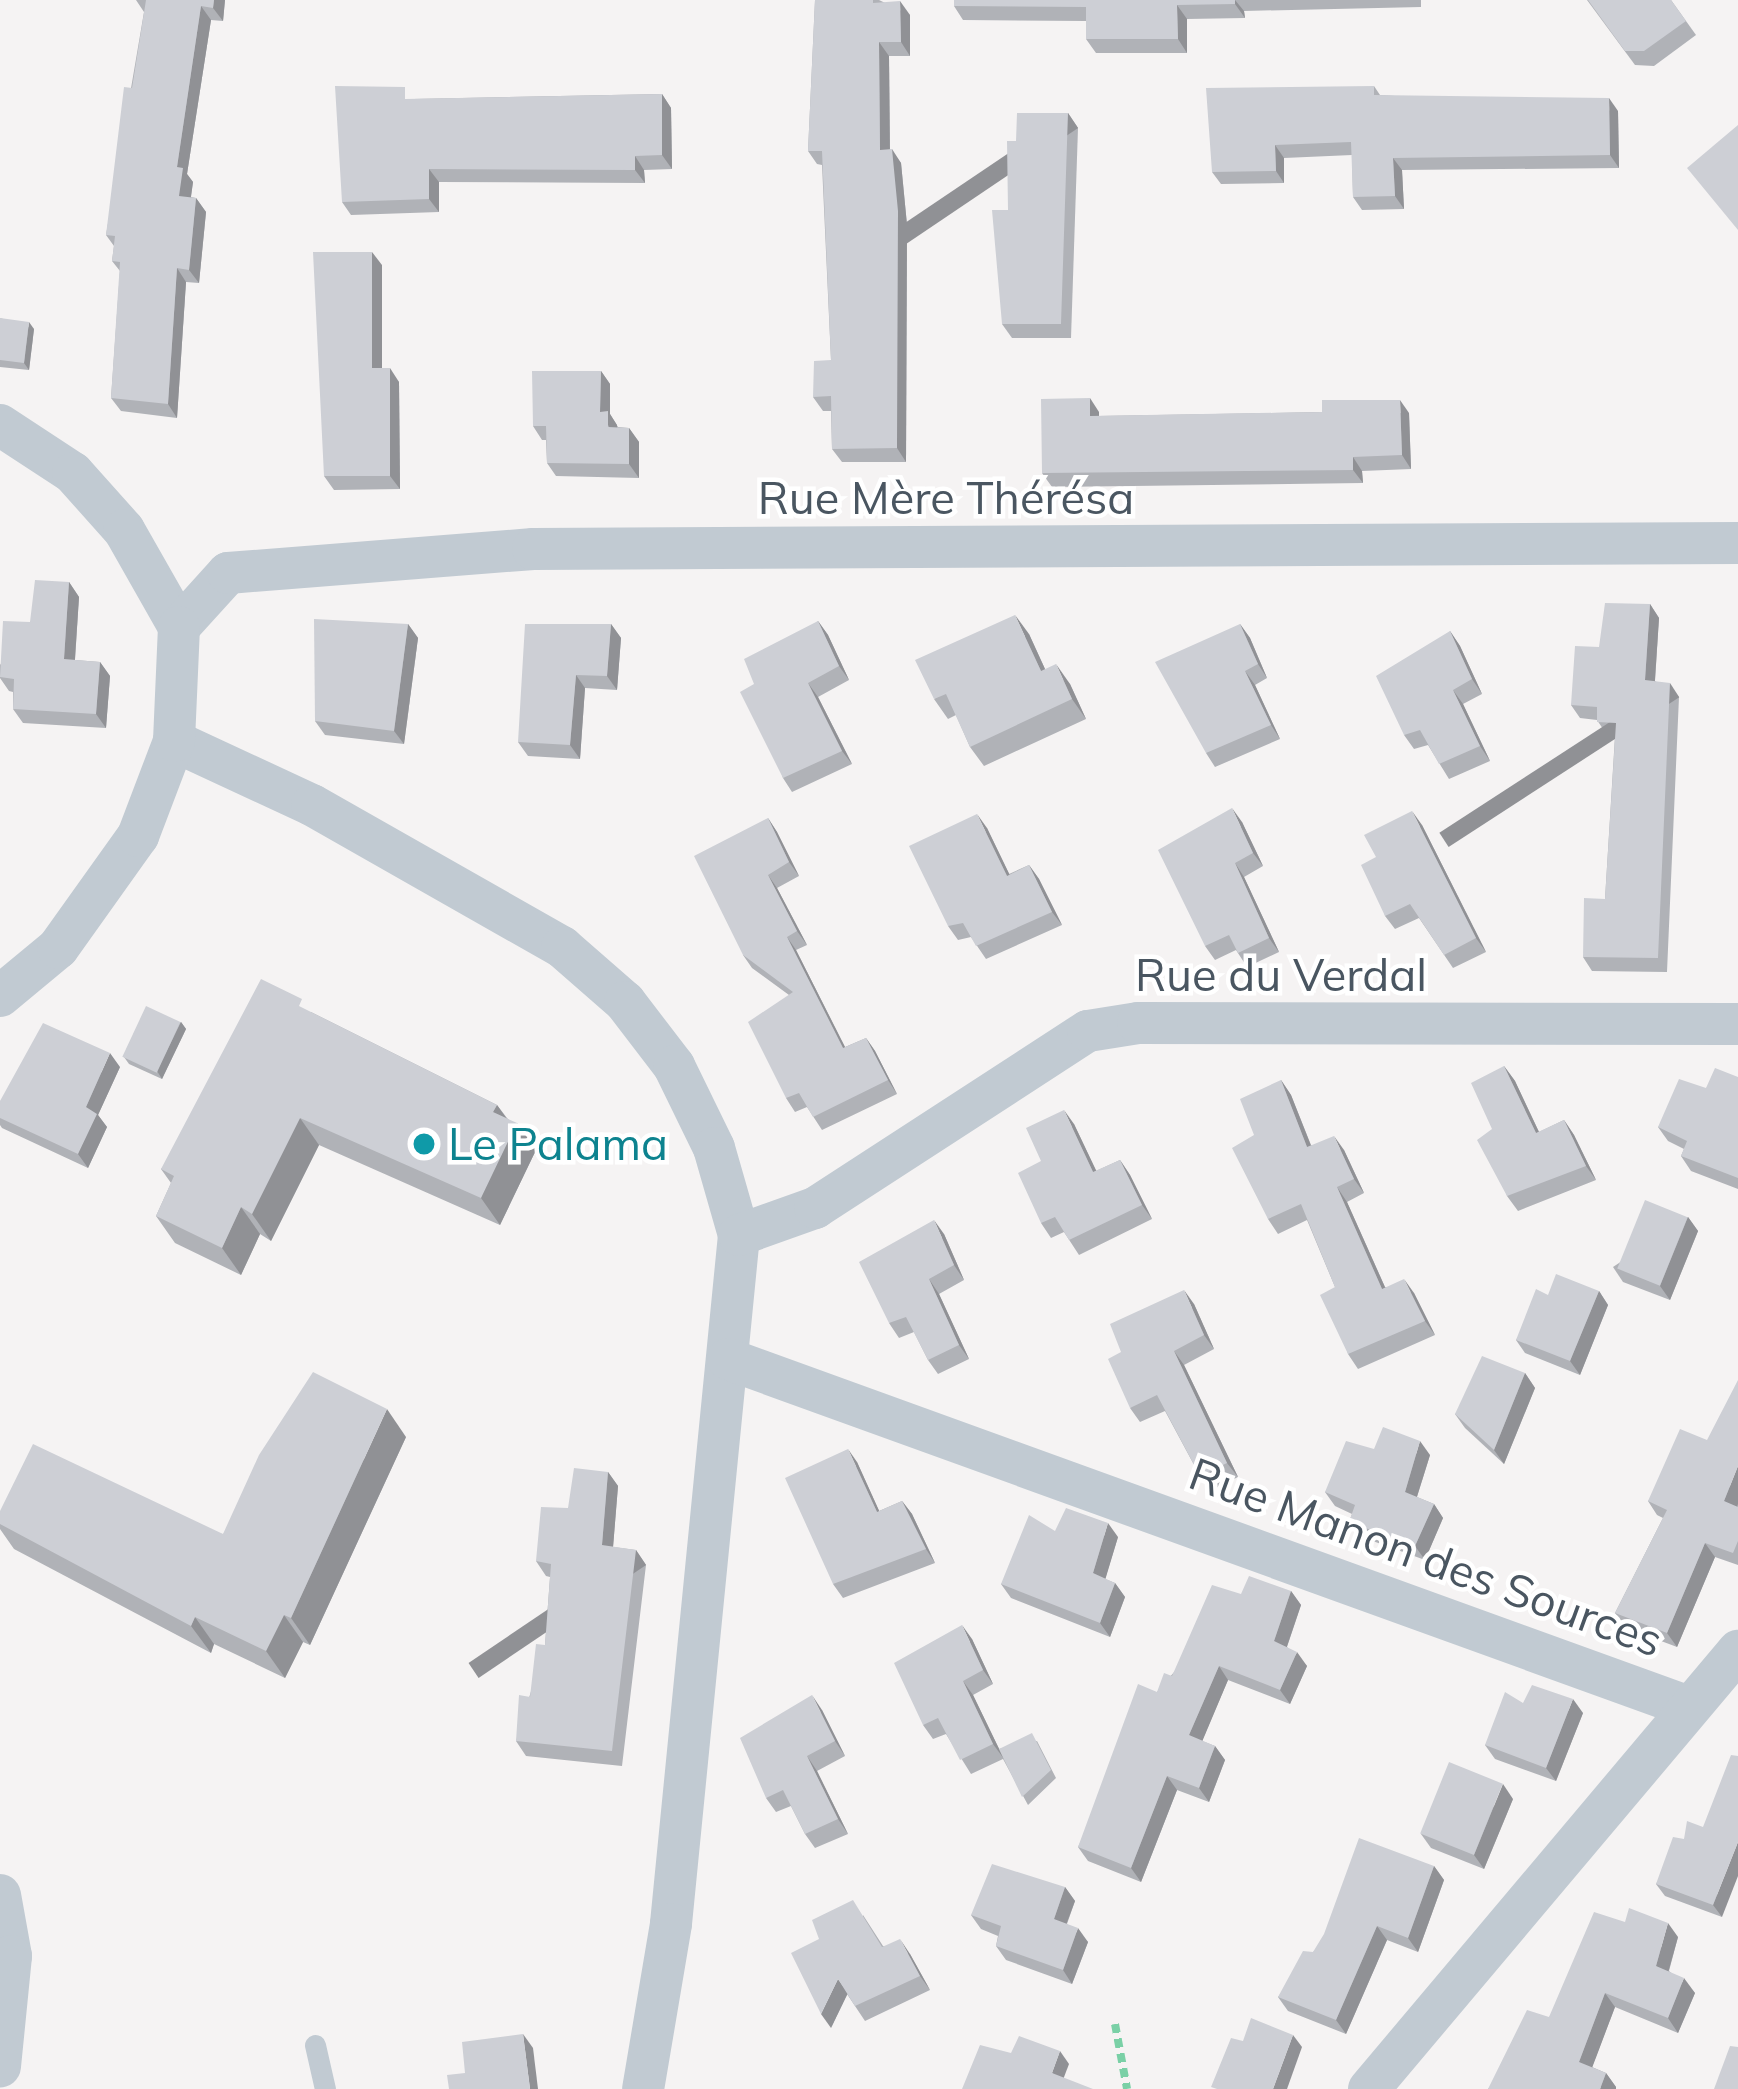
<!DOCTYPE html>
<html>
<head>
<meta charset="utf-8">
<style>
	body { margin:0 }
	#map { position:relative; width:1738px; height:2089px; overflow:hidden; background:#f5f3f3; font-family:Mulish,sans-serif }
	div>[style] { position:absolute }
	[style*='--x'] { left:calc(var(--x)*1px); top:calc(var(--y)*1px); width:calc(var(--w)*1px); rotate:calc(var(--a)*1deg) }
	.path>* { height:8px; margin-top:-4px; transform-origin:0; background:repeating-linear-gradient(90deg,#7ad0a6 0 9px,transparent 0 15px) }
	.lane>* { height:21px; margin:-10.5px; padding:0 10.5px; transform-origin:10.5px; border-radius:10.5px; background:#c1cad2 }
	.street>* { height:42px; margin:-21px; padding:0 21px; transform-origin:21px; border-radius:21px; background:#c1cad2 }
	.wall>* { inset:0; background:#b0b2b7 }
	.shaded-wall>* { inset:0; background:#909195; transform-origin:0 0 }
	.building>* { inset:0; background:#cdcfd5; transform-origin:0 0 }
	.dots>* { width:33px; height:33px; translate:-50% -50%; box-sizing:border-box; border:6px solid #fff; border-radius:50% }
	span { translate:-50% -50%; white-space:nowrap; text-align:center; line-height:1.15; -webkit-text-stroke:9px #fff; paint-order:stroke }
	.street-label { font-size:45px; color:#4a5661 }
	.culture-label { font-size:45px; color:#0d838f }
	.left { translate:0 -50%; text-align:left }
</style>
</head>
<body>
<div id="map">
	<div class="path">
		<i style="--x:1115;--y:2024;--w:66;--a:79.5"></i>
	</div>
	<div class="lane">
		<i style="--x:315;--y:2045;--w:45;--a:77.2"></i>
	</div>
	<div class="street">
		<i style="--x:0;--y:425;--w:87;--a:33.3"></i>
		<i style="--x:73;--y:473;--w:76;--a:48.2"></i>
		<i style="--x:124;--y:530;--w:112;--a:60.4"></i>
		<i style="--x:179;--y:627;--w:73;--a:-47.8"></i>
		<i style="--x:228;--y:573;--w:306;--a:-4.5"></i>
		<i style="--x:533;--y:549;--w:1205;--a:-0.29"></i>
		<i style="--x:174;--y:741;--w:152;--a:24.9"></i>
		<i style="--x:312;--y:805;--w:288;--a:29.6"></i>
		<i style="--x:562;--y:947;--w:84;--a:41.1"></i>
		<i style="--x:625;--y:1002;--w:81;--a:52.6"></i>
		<i style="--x:674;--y:1066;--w:91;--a:64"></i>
		<i style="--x:714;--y:1148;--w:91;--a:74"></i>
		<i style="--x:739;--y:1235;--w:692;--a:95.64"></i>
		<i style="--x:671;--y:1924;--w:167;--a:99.6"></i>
		<i style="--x:0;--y:996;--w:75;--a:-39.6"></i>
		<i style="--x:58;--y:948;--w:138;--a:-54.5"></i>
		<i style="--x:138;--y:836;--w:102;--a:-69.2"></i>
		<i style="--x:174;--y:741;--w:114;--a:-87.5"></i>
		<i style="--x:739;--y:1235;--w:81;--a:-19.6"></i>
		<i style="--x:815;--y:1208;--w:325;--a:-33"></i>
		<i style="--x:1088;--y:1031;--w:51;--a:-9.1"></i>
		<i style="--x:1138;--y:1023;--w:600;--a:0.1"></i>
		<i style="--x:728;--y:1359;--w:1022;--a:19.91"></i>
		<i style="--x:0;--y:1895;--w:62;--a:79.8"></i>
		<i style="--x:11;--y:1956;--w:111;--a:95.7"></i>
		<i style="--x:1369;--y:2089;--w:573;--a:-49.89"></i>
	</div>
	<div class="wall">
		<i style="clip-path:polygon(136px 0,225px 0,223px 21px,211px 20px,187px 174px,193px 182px,191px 197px,196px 198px,206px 212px,199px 283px,186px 282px,177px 418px,121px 411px,111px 398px,120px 271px,112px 261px,114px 246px,106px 235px,144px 12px)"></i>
		<i style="clip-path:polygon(815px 0,879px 0,910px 15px,910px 56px,889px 56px,890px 149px,901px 163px,907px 225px,906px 462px,842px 462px,832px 449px,831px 411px,823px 411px,813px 397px,831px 360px,822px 165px,817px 164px,808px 151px)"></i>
		<i style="clip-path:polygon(954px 0,1421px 0,1421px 7px,1244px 11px,1245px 18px,1187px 19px,1187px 53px,1096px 53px,1086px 39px,1086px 21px,963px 20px,954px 6px)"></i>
		<i style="clip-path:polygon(1587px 0,1671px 0,1696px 35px,1654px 66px,1635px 65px)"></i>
		<i style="clip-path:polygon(1374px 86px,1380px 95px,1618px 111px,1619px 168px,1402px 170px,1404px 209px,1362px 210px,1353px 197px,1352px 155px,1284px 158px,1284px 183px,1221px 184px,1212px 172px)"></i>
		<i style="clip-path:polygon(662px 94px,671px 108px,672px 169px,644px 170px,645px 183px,439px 182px,439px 212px,351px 215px,342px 202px,413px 99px)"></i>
		<i style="clip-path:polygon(1068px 113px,1078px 128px,1071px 338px,1012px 338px,1002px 324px,1008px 210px,1016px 141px)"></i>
		<i style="clip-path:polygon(382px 265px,382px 368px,399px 382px,400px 489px,334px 490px,324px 476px)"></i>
		<i style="clip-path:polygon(0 318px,34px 329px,29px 370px,0 367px)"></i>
		<i style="clip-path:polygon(601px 371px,610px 384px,610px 414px,618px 427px,629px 428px,639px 442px,639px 478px,556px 476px,547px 463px,546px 440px,542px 440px,533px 426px)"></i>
		<i style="clip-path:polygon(1099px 412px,1099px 416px,1322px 412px,1409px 413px,1411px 469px,1362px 471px,1363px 483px,1052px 487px,1042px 473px)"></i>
		<i style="clip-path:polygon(69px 582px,79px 597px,75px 660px,100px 662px,110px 676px,106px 728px,23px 723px,13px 709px,13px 692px,9px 691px,0 678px,0 665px,30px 622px)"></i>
		<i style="clip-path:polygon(1650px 604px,1659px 618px,1655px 681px,1679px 697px,1667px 972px,1592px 971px,1583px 957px,1605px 899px,1615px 736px,1607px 735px,1597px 720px,1580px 718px,1571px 705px,1599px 647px)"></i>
		<i style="clip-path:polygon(818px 621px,828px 635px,849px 680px,818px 697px,852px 764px,792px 792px,783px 778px,754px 684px)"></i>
		<i style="clip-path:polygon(408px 624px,418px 638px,404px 744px,325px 735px,315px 721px)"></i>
		<i style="clip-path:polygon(611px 624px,621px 638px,617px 690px,585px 688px,580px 759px,528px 756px,518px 742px)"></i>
		<i style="clip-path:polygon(1240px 624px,1250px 638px,1267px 678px,1255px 685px,1280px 739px,1215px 767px,1206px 753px)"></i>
		<i style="clip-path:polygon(1450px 631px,1460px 646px,1482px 694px,1463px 704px,1490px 761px,1449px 779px,1428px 745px,1414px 749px,1404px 735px)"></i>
		<i style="clip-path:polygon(1029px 634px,1045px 669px,1070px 684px,1086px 719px,984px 766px,970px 747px,956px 715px,948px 719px,934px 699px)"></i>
		<i style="clip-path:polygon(768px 818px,777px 832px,799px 876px,777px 888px,807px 945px,796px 950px,845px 1047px,866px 1038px,875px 1051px,897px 1094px,822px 1130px,807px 1107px,795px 1112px,786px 1098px,789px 995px,752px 968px,743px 955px)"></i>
		<i style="clip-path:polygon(1242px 822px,1263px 866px,1244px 877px,1279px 952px,1247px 967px,1236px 950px,1215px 960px,1205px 946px)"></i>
		<i style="clip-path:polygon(1422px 825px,1486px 952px,1453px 968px,1419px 918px,1395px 929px,1385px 916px,1376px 857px)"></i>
		<i style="clip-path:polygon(987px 828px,1009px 874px,1029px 865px,1039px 879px,1062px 925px,986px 959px,971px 937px,958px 940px,948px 926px)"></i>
		<i style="clip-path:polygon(311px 1012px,497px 1105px,507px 1118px,536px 1150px,500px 1225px,319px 1145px,271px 1241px,260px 1234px,241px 1275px,175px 1243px,156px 1216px,171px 1183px,161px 1169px)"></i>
		<i style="clip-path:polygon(181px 1022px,186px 1029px,162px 1079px,129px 1064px,124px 1057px)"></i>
		<i style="clip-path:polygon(1504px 1066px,1515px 1081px,1539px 1132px,1564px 1120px,1574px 1135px,1596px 1180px,1518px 1211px,1507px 1196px,1492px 1129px)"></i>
		<i style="clip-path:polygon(120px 1067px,98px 1115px,107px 1127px,88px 1168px,2px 1128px,0 1125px,0 1101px)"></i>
		<i style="clip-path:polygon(1738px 1077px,1738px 1189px,1691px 1171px,1681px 1156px,1684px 1149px,1668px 1141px,1658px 1127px,1706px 1088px)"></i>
		<i style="clip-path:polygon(1281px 1080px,1291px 1095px,1311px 1145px,1344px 1150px,1364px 1193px,1347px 1202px,1385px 1287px,1414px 1293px,1435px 1335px,1358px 1369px,1348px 1354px,1335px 1287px,1307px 1220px,1278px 1234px,1268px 1219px,1254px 1135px)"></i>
		<i style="clip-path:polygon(1074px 1124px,1096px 1171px,1120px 1160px,1130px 1175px,1152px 1219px,1079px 1255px,1064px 1232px,1051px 1238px,1041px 1223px,1041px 1161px)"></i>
		<i style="clip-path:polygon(1688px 1217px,1698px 1231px,1670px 1300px,1623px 1282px,1613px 1267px)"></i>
		<i style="clip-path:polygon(944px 1234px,964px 1280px,939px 1294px,969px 1359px,938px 1374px,928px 1360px,914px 1332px,899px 1338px,889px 1323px)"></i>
		<i style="clip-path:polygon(1599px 1291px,1608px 1305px,1580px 1375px,1525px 1353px,1516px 1340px,1548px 1295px)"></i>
		<i style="clip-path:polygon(1194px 1304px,1214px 1349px,1184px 1365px,1238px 1477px,1210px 1491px,1200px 1476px,1165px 1411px,1140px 1422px,1130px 1408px)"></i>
		<i style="clip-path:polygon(1525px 1373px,1535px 1388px,1504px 1464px,1465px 1428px,1455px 1414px)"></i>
		<i style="clip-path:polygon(406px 1437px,310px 1645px,303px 1642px,285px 1678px,214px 1644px,211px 1653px,14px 1549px,0 1529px,0 1511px,223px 1534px)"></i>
		<i style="clip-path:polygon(1707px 1440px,1738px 1504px,1738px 1565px,1715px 1557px,1677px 1647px,1624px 1627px,1615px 1613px,1663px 1518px,1657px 1515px,1648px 1501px)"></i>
		<i style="clip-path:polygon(1374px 1449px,1430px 1455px,1417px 1497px,1434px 1504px,1443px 1518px,1425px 1560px,1359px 1536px,1349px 1522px,1352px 1514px,1335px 1506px,1325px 1492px)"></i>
		<i style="clip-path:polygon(857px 1462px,879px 1511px,902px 1501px,912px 1514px,935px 1563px,843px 1598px,833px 1584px)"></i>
		<i style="clip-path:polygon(608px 1472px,618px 1486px,613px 1547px,636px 1550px,646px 1565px,622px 1766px,526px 1756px,516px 1741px,545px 1645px,550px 1577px,546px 1576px,536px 1561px,568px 1508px)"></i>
		<i style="clip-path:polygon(1055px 1531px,1118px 1537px,1105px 1579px,1115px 1583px,1125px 1597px,1110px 1637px,1011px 1598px,1001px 1584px)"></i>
		<i style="clip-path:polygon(1291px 1591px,1301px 1605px,1287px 1647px,1307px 1666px,1290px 1704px,1228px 1680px,1202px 1741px,1215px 1746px,1225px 1760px,1209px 1802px,1177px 1790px,1141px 1882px,1088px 1861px,1078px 1847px,1157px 1692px,1241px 1594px)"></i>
		<i style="clip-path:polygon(972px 1639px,993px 1684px,973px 1695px,999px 1749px,1037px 1741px,1056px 1778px,1028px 1805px,1003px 1759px,971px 1774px,946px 1734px,933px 1739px,923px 1725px)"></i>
		<i style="clip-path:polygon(1523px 1703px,1583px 1713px,1556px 1781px,1495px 1759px,1485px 1745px)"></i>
		<i style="clip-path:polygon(822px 1710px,845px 1756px,817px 1771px,848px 1834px,815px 1848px,805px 1834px,791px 1806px,776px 1812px,766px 1798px)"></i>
		<i style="clip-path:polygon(1513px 1799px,1484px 1869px,1431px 1848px,1421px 1834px)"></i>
		<i style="clip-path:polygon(1703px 1827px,1722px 1917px,1665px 1896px,1656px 1884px,1684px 1839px)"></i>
		<i style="clip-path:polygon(1434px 1866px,1444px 1880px,1418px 1952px,1387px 1940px,1346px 2034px,1288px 2011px,1278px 1997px,1313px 1952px)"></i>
		<i style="clip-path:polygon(1065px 1887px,1075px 1901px,1067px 1924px,1088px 1942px,1072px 1984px,1006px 1960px,996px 1946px,998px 1936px,981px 1929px,971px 1915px)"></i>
		<i style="clip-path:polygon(863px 1915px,883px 1946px,910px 1954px,930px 1990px,865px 2021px,847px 1994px,831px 2028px)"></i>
		<i style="clip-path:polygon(1678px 1937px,1669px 1971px,1695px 1993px,1678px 2033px,1615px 2007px,1592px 2067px,1606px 2073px,1616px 2087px,1488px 2089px,1549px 2017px)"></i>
	</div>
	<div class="shaded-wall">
		<i style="clip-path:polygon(214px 0,225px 0,223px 21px,213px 8px)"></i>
		<i style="clip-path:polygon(1235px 0,1244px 11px,1245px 18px,1235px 4px)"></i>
		<i style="clip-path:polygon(900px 1px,910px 15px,910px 56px,901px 42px)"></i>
		<i style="clip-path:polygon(1177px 5px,1187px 19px,1187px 53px,1178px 39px)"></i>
		<i style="clip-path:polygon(201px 6px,211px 20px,187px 174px,193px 182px,189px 210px,179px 196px,177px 167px)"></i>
		<i style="clip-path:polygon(879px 42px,889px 56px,890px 163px,880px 150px)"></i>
		<i style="clip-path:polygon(662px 94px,671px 108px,672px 169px,662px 155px)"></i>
		<i style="clip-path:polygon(1609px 98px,1618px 111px,1619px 168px,1610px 155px)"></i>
		<i style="left:1068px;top:113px;width:18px;height:211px;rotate:56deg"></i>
		<i style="clip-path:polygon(1275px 145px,1284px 158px,1284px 183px,1276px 171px)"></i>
		<i style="clip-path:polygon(892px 149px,901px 163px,907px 225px,906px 462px,897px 448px)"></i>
		<i style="clip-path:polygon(635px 156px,644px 170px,645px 183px,635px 170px)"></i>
		<i style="clip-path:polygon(1393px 158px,1402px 170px,1404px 209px,1395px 196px)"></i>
		<i style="clip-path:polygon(429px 169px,439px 182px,439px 212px,429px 199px)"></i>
		<i style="clip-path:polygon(196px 198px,206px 212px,199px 283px,189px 270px)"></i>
		<i style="clip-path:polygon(372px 252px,382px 265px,382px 382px,372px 368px)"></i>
		<i style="clip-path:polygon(177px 268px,186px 282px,177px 418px,168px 404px)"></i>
		<i style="clip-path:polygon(29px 322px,34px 329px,29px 370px,24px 363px)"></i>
		<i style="clip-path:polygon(390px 368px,399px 382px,400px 489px,390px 476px)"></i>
		<i style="clip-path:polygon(601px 371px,610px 384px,610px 414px,617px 425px,618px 441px,600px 412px)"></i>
		<i style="clip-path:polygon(1090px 398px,1099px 412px,1099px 430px,1090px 416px)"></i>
		<i style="clip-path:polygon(1400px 400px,1409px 413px,1411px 469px,1402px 455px)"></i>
		<i style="clip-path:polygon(629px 428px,639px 442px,639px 478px,629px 464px)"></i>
		<i style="clip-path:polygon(1353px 457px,1362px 471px,1363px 483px,1353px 470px)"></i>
		<i style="clip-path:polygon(69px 582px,79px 597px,74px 673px,64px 659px)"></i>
		<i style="clip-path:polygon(1650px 604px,1659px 618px,1654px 694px,1645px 680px)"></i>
		<i style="clip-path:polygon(1015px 615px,1029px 634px,1055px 691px,1041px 671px)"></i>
		<i style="clip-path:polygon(818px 621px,828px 635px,849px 680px,839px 666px)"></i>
		<i style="clip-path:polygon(408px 624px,418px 638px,404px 744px,394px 731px)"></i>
		<i style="clip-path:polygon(611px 624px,621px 638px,617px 690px,607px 676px)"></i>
		<i style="clip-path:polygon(1240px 624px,1250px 638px,1267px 678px,1258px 664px)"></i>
		<i style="clip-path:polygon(1450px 631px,1460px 646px,1482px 694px,1472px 679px)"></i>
		<i style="clip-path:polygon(100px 662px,110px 676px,106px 728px,96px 714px)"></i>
		<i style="clip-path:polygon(1056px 664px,1070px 684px,1086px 719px,1072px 699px)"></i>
		<i style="clip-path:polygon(1245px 671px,1255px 685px,1280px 739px,1271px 725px)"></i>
		<i style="clip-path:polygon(576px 675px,585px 688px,580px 759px,570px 745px)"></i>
		<i style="clip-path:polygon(808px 683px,818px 697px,852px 764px,842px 751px)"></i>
		<i style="left:1670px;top:683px;width:17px;height:275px;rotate:57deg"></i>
		<i style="clip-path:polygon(1453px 690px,1463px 704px,1490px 761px,1480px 746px)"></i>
		<i style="clip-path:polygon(1232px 808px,1242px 822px,1263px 866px,1253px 853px)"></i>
		<i style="clip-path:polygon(1412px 811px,1422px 825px,1486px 952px,1476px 938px)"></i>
		<i style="clip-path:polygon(977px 814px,987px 828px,1017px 890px,1007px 876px)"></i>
		<i style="clip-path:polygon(768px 818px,777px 832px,799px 876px,789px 862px)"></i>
		<i style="clip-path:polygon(1235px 863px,1244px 877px,1279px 952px,1269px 938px)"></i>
		<i style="clip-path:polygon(1029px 865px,1039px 879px,1062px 925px,1052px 912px)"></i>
		<i style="clip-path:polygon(768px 875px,777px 888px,807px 945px,797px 931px)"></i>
		<i style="clip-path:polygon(787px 937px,796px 950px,852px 1061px,843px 1048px)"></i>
		<i style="clip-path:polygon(181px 1022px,186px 1029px,162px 1079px,157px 1071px)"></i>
		<i style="clip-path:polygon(866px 1038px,875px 1051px,897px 1094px,888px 1080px)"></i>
		<i style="clip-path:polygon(110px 1053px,120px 1067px,98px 1115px,107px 1127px,88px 1168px,78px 1154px,86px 1107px)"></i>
		<i style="clip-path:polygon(1504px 1066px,1515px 1081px,1546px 1147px,1536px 1133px)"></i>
		<i style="clip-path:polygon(1281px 1080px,1291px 1095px,1317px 1161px,1307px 1147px)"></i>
		<i style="clip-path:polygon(497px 1105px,514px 1129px,517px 1123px,536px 1150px,500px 1225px,481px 1198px,493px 1112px)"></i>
		<i style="clip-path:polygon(1064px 1110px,1074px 1124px,1104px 1187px,1093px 1172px)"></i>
		<i style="clip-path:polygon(300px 1118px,319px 1145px,271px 1241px,252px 1214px)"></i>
		<i style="clip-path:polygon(1564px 1120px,1574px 1135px,1596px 1180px,1586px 1166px)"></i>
		<i style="clip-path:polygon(1334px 1136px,1344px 1150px,1364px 1193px,1354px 1179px)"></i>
		<i style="clip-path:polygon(1120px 1160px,1130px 1175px,1152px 1219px,1142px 1205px)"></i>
		<i style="clip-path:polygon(1337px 1187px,1347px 1202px,1392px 1303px,1382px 1289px)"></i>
		<i style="clip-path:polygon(241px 1207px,260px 1234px,241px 1275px,222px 1248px)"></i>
		<i style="clip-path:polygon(1688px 1217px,1698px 1231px,1670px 1300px,1660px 1286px)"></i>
		<i style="clip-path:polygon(934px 1220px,944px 1234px,964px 1280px,954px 1265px)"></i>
		<i style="clip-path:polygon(929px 1279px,939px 1294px,969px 1359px,959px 1345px)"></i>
		<i style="clip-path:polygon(1404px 1279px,1414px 1293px,1435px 1335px,1425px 1321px)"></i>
		<i style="clip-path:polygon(1184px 1290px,1194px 1304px,1214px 1349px,1204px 1335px)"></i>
		<i style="clip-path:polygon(1599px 1291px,1608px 1305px,1580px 1375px,1570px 1361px)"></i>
		<i style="clip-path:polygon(1174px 1351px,1184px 1365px,1238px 1477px,1227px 1463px)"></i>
		<i style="clip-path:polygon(1525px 1373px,1535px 1388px,1504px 1464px,1494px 1450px)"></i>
		<i style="clip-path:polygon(387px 1409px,406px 1437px,310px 1645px,291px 1618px)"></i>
		<i style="clip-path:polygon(1420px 1441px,1430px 1455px,1414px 1506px,1405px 1492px)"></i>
		<i style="clip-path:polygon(848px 1449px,857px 1462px,886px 1526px,877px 1512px)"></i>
		<i style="clip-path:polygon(1738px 1466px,1738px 1504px,1734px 1515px,1724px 1501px)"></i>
		<i style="clip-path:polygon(608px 1472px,618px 1486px,612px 1560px,602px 1545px)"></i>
		<i style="clip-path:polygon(902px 1501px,912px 1514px,935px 1563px,926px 1549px)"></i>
		<i style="clip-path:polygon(1434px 1504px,1443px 1518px,1425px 1560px,1415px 1546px)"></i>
		<i style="clip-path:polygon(1108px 1523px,1118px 1537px,1103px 1587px,1093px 1573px)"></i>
		<i style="clip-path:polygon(1705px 1543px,1715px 1557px,1677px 1647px,1667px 1633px)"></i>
		<i style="left:636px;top:1550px;width:18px;height:202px;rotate:56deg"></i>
		<i style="clip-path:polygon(1115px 1583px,1125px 1597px,1110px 1637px,1100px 1623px)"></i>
		<i style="clip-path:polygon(1291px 1591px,1301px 1605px,1284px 1655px,1274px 1641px)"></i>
		<i style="clip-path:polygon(284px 1615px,303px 1642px,285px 1678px,266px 1651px)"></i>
		<i style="clip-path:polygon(195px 1617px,214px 1644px,211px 1653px,191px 1626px)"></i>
		<i style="clip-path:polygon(962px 1625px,972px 1639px,993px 1684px,983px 1670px)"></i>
		<i style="clip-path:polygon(1297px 1652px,1307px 1666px,1290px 1704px,1280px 1690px)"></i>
		<i style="clip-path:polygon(1219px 1666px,1228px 1680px,1199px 1749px,1189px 1735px)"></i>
		<i style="clip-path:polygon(963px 1681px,973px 1695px,1004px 1759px,993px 1744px)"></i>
		<i style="clip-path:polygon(812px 1695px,822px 1710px,845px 1756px,835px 1741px)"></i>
		<i style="clip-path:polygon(1573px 1699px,1583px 1713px,1556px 1781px,1546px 1768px)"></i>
		<i style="clip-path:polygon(1215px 1746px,1225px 1760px,1209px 1802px,1199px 1788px)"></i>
		<i style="clip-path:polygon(807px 1756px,817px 1771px,848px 1834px,838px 1819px)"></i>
		<i style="clip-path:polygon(1167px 1776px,1177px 1790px,1141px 1882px,1131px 1868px)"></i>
		<i style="clip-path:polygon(1503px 1784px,1513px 1799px,1484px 1869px,1474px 1855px)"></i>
		<i style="clip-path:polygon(1738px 1842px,1738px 1876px,1722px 1917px,1713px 1905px)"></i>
		<i style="clip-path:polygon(1434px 1866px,1444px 1880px,1418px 1952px,1408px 1938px)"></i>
		<i style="clip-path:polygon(1065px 1887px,1075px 1901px,1063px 1933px,1054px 1919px)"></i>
		<i style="clip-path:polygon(1668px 1923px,1678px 1937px,1666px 1980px,1656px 1966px)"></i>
		<i style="clip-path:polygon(1377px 1926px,1387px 1940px,1346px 2034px,1336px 2020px)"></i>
		<i style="clip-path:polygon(1078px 1928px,1088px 1942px,1072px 1984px,1063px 1970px)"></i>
		<i style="clip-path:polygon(900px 1939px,910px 1954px,930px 1990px,920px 1976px)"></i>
		<i style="clip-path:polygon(1684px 1978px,1695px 1993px,1678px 2033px,1668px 2018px)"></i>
		<i style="clip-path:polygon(838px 1979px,848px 1993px,831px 2028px,821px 2014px)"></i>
		<i style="clip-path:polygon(1605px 1993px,1615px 2007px,1589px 2076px,1579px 2062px)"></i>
		<i style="clip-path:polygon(523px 2034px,533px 2048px,538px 2089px,530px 2089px)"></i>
		<i style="clip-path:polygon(1293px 2035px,1302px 2047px,1287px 2089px,1273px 2089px)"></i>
		<i style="clip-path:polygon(1060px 2051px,1069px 2064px,1061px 2085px,1052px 2073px)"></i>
		<i style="clip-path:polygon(1606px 2073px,1616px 2087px,1616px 2089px,1600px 2089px)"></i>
	</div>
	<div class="building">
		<i style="clip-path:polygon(146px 0,214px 0,213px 8px,201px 6px,177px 167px,183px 168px,179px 196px,196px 198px,189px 270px,177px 268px,168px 404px,111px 398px,120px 262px,112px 261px,115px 236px,106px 235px,124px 87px,132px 88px)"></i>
		<i style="clip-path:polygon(815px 0,873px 0,873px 3px,900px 1px,901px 42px,879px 42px,880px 150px,892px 149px,898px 211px,897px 448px,832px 449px,831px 396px,813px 397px,814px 361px,831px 360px,822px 151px,808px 151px)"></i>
		<i style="clip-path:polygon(954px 0,1235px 0,1235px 4px,1177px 5px,1178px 39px,1086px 39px,1086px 7px,954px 6px)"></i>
		<i style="clip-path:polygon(1588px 0,1671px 0,1686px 21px,1644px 51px,1625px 51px)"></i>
		<i style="clip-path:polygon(335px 86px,405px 87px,405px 99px,662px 94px,662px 155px,635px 156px,635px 170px,429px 169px,429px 199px,342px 202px)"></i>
		<i style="clip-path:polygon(1374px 86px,1374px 95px,1609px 98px,1610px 155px,1393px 158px,1395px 196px,1353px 197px,1351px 142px,1275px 145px,1276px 171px,1212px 172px,1206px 88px)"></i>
		<i style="clip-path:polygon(1017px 113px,1068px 113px,1061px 324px,1002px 324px,992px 210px,1008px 210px,1007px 141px,1016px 141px)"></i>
		<i style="clip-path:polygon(1738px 125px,1738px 230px,1687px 168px)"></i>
		<i style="clip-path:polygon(313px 252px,372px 252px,372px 368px,390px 368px,390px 476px,324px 476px)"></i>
		<i style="clip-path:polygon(0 318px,29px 322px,24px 363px,0 360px)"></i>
		<i style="clip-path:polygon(532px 371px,601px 371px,600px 412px,608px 411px,608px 427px,629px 428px,629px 464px,547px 463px,546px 426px,533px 426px)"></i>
		<i style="clip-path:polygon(1090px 398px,1090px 416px,1322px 412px,1322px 400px,1400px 400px,1402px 455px,1353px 457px,1353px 470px,1042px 473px,1041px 399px)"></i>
		<i style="clip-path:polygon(35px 580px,69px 582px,64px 659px,100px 662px,96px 714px,13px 709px,14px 679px,0 677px,3px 621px,30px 622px)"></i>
		<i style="clip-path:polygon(1605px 603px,1650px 604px,1645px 680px,1670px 683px,1658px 958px,1583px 957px,1584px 898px,1605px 899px,1616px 723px,1597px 722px,1597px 707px,1571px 705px,1575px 646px,1599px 647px)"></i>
		<i style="clip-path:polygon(1015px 615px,1041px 671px,1056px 664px,1072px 699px,970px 747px,946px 694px,934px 699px,915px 660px)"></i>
		<i style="clip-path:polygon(314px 619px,408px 624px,394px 731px,315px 721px)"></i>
		<i style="clip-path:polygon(818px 621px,839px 666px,808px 683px,842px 751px,783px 778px,740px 692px,754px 684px,744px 659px)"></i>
		<i style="clip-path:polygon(525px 624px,611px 624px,607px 676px,576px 675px,570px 745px,518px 742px)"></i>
		<i style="clip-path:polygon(1240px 624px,1258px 664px,1245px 671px,1271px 725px,1206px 753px,1155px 662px)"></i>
		<i style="clip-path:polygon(1450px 631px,1472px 679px,1453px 690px,1480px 746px,1439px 764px,1420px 730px,1404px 735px,1376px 676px)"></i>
		<i style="clip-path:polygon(1232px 808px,1253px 853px,1235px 863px,1269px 938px,1238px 953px,1229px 935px,1205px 946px,1158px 850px)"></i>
		<i style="clip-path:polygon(1412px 811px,1476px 938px,1444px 955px,1410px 904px,1385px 916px,1361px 865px,1376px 857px,1364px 835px)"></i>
		<i style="clip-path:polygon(977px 814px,1007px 876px,1029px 865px,1052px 912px,976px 946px,963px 923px,948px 926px,909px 846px)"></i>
		<i style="clip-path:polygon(768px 818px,789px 862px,768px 875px,797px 931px,787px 937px,843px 1048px,866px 1038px,888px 1080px,813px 1117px,799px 1093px,786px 1098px,748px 1022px,793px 992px,743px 955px,694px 856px)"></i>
		<i style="clip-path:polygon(261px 979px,302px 999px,299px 1006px,497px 1105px,493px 1112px,517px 1123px,481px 1198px,300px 1118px,252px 1214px,241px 1207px,222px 1248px,156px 1216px,174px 1176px,161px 1169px)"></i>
		<i style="left:146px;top:1006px;width:38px;height:56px;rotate:25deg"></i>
		<i style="clip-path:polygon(43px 1023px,110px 1053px,86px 1107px,97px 1114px,78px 1154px,0 1118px,0 1101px)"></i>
		<i style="clip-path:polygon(1504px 1066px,1536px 1133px,1564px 1120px,1586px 1166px,1507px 1196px,1477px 1140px,1492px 1129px,1471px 1083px)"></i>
		<i style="clip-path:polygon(1715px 1068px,1738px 1077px,1738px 1178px,1681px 1156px,1687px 1141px,1658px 1127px,1679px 1079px,1706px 1088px)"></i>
		<i style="clip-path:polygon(1281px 1080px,1307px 1147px,1334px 1136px,1354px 1179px,1337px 1187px,1382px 1289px,1404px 1279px,1425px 1321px,1348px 1354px,1320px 1295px,1335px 1287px,1301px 1204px,1268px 1219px,1232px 1148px,1254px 1135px,1240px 1099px)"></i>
		<i style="clip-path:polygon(1064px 1110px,1093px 1172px,1120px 1160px,1142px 1205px,1069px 1240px,1055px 1217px,1041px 1223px,1018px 1173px,1041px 1161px,1026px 1128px)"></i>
		<i style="left:1645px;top:1200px;width:46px;height:74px;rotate:22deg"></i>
		<i style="clip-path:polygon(934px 1220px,954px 1265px,929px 1279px,959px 1345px,928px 1360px,906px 1317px,889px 1323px,859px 1262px)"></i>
		<i style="clip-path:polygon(1556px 1274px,1599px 1291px,1570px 1361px,1516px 1340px,1536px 1289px,1548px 1295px)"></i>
		<i style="clip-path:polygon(1184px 1290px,1204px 1335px,1174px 1351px,1227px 1463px,1200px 1476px,1157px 1395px,1130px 1408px,1108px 1359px,1121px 1352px,1110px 1324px)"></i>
		<i style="clip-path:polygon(1482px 1356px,1525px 1373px,1494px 1450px,1455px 1414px)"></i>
		<i style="clip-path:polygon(313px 1372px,387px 1409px,291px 1618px,284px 1615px,266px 1651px,195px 1617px,191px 1626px,0 1524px,0 1511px,33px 1444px,223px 1534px,259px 1455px)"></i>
		<i style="clip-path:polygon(1738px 1380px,1738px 1466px,1724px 1501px,1738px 1507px,1738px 1541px,1733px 1553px,1705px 1543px,1667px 1633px,1615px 1613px,1667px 1510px,1648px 1501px,1680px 1429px,1707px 1440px)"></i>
		<i style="clip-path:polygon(1383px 1427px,1420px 1441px,1405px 1492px,1434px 1504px,1415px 1546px,1349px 1522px,1355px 1505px,1325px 1492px,1346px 1441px,1374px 1449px)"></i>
		<i style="clip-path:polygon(848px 1449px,877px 1512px,902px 1501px,926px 1549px,833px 1584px,785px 1478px)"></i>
		<i style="clip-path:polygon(574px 1468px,608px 1472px,602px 1545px,636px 1550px,612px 1751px,516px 1741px,519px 1695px,530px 1697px,536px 1644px,545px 1645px,551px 1564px,536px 1561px,541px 1507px,568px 1508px)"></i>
		<i style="clip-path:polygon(1066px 1508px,1108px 1523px,1093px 1573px,1115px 1583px,1100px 1623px,1001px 1584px,1029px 1515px,1055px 1531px)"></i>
		<i style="clip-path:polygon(1249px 1576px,1291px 1591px,1274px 1641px,1297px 1652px,1280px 1690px,1219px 1666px,1189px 1735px,1215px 1746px,1199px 1788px,1167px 1776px,1131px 1868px,1078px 1847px,1138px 1684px,1157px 1692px,1164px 1673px,1172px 1676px,1212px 1585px,1241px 1594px)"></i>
		<i style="clip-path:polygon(962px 1625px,983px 1670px,963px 1681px,993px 1744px,960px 1760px,938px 1718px,923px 1725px,894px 1663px)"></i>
		<i style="clip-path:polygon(1532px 1685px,1573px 1699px,1546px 1768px,1485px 1745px,1505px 1692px,1523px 1703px)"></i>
		<i style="clip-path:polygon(812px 1695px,835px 1741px,807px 1756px,838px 1819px,805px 1834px,783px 1790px,766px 1798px,740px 1738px)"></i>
		<i style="clip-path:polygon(1032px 1733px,1051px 1770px,1022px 1797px,999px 1749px)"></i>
		<i style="clip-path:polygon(1731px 1755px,1738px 1756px,1738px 1842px,1713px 1905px,1656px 1884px,1673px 1837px,1684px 1839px,1687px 1821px,1703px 1827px)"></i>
		<i style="left:1449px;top:1762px;width:58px;height:77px;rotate:22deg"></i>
		<i style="clip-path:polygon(1359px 1838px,1434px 1866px,1408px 1938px,1377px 1926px,1336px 2020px,1278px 1997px,1303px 1951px,1313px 1952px,1324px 1934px)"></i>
		<i style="clip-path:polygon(992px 1864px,1065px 1887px,1054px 1919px,1078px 1928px,1063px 1970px,996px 1946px,1001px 1926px,971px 1915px)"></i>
		<i style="clip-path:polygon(853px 1900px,882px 1947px,900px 1939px,920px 1976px,855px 2006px,838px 1979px,821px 2014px,791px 1953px,819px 1939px,812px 1920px)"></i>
		<i style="clip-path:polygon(1629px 1908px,1668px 1923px,1656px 1966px,1684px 1978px,1668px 2018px,1605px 1993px,1579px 2062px,1606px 2073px,1600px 2089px,1488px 2089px,1527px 2010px,1549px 2017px,1594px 1912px,1625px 1922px)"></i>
		<i style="clip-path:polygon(1251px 2018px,1293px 2035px,1273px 2089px,1217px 2089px,1211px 2087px,1231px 2038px,1243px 2041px)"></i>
		<i style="clip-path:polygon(523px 2034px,530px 2089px,449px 2089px,447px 2075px,465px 2073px,462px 2042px)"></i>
		<i style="clip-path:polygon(1019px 2036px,1060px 2051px,1052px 2073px,1093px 2089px,962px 2089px,980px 2045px,1011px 2053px)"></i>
		<i style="clip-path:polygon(1730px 2046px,1738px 2047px,1738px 2089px,1714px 2089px)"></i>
	</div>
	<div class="dots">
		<i style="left:424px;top:1144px;background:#0f9aa8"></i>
	</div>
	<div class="street-label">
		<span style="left:946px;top:498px">Rue Mère Thérésa</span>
		<span style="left:1281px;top:975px">Rue du Verdal</span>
		<span style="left:1426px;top:1557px;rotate:20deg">Rue Manon des Sources</span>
	</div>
	<div class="culture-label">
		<span class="left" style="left:448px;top:1144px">Le Palama</span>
	</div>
</div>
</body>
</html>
